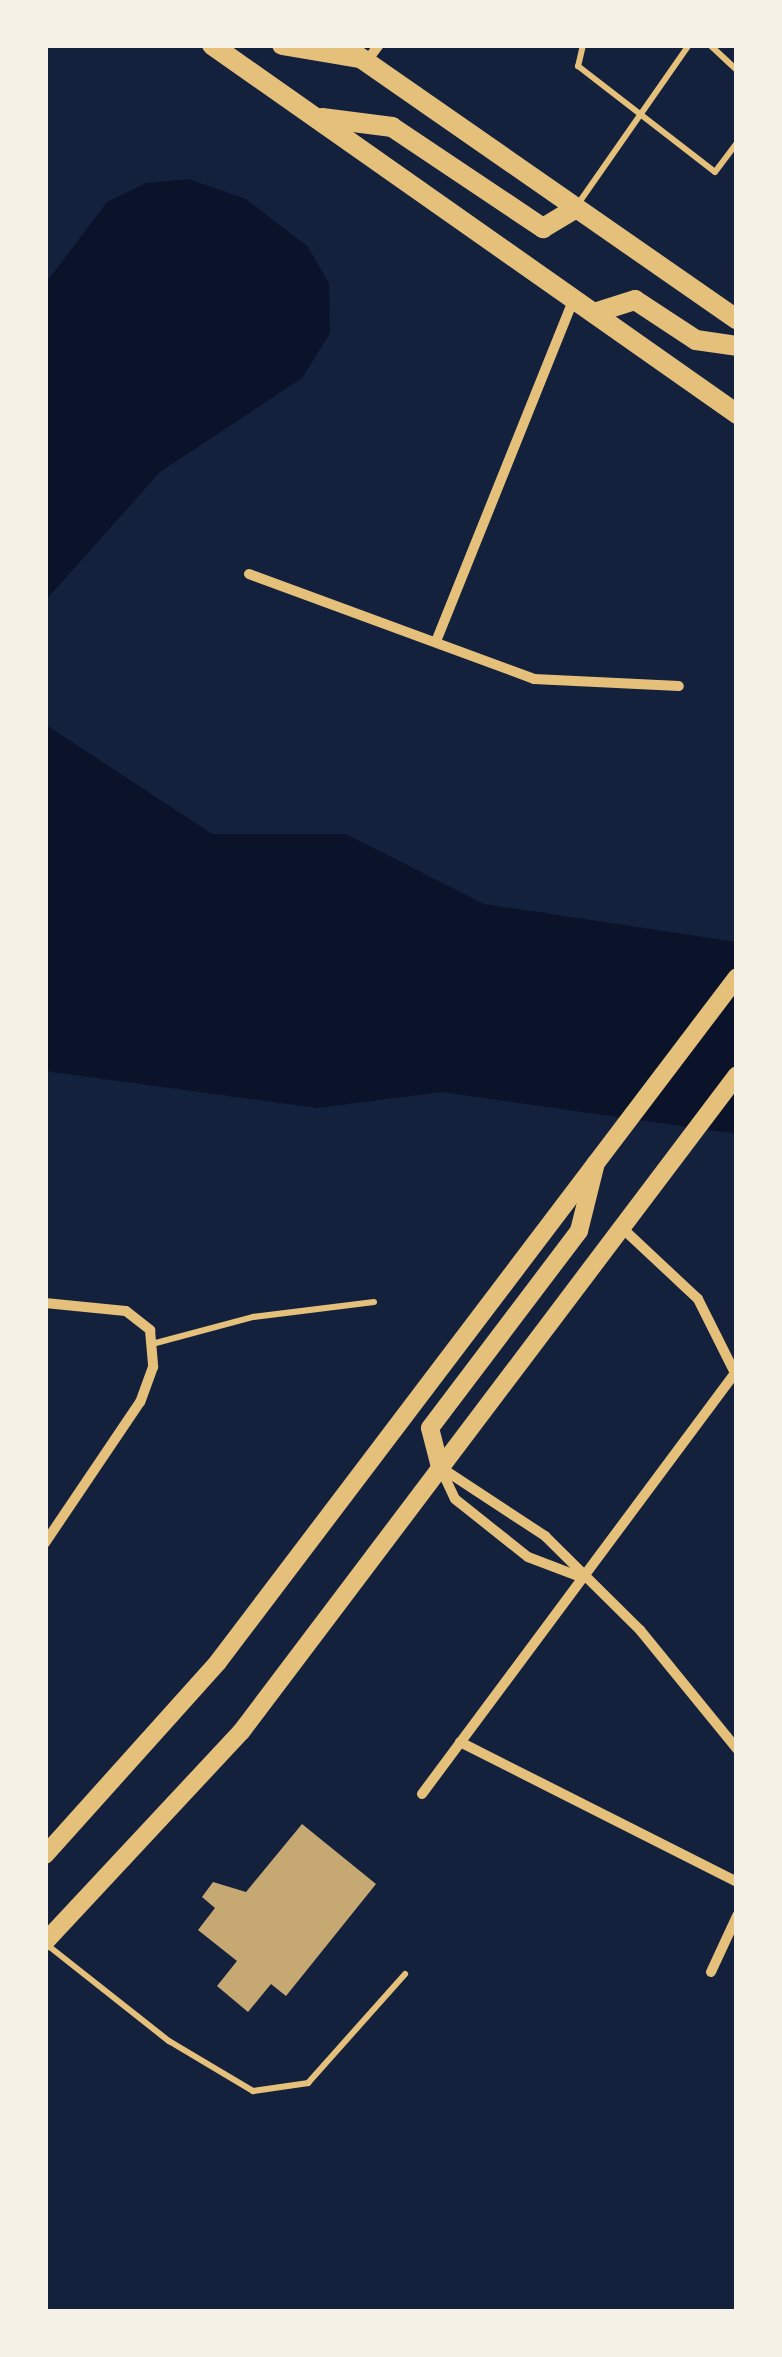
<!DOCTYPE html>
<html>
<head>
<meta charset="utf-8">
<style>
	body { margin:0 }
	#map { position:relative; width:782px; height:2357px; overflow:hidden; background:#14213d; font-family:Poppins,sans-serif }
	div>[style] { position:absolute }
	[style*='--x'] { left:calc(var(--x)*1px); top:calc(var(--y)*1px); width:calc(var(--w)*1px); rotate:calc(var(--a)*1deg) }
	.water>* { inset:0; background:#0b132b }
	.building>* { inset:0; background:#c6a872 }
	.service>* { height:6px; margin:-3px; padding:0 3px; transform-origin:3px; border-radius:3px; background:#e5c07b }
	.minor>* { height:10px; margin:-5px; padding:0 5px; transform-origin:5px; border-radius:5px; background:#e5c07b }
	.secondary>* { height:18px; margin:-9px; padding:0 9px; transform-origin:9px; border-radius:9px; background:#e5c07b }
	.primary>* { height:20px; margin:-10px; padding:0 10px; transform-origin:10px; border-radius:10px; background:#e5c07b }
	span { translate:-50% -50%; white-space:nowrap; text-align:center; line-height:1.15; -webkit-text-stroke:10px #f6f1e7; paint-order:stroke }
	.frame { position:absolute; inset:0; border:48px solid #f6f1e7; pointer-events:none }
</style>
</head>
<body>
<div id="map">
	<div class="water">
		<i style="clip-path:polygon(189px 179px,246px 199px,307px 246px,329px 283px,330px 333px,302px 378px,160px 472px,45px 601px,45px 284px,107px 202px,146px 183px)"></i>
		<i style="clip-path:polygon(45px 724px,212px 834px,346px 834px,484px 904px,737px 942px,737px 1134px,442px 1092px,317px 1108px,45px 1071px)"></i>
	</div>
	<div class="building">
		<i style="clip-path:polygon(302px 1824px,376px 1884px,286px 1996px,271px 1984px,248px 2012px,217px 1986px,237px 1961px,198px 1930px,215px 1908px,202px 1897px,213px 1882px,246px 1892px)"></i>
	</div>
	<div class="service">
		<i style="--x:583;--y:45;--w:22;--a:103"></i>
		<i style="--x:578;--y:66;--w:173;--a:37.7"></i>
		<i style="--x:715;--y:172;--w:36;--a:-53"></i>
		<i style="--x:710;--y:45;--w:37;--a:43"></i>
		<i style="--x:578;--y:204;--w:194;--a:-55.1"></i>
		<i style="--x:152;--y:1344;--w:105;--a:-15"></i>
		<i style="--x:253;--y:1317;--w:122;--a:-7.1"></i>
		<i style="--x:46;--y:1944;--w:157;--a:38.3"></i>
		<i style="--x:169;--y:2041;--w:98;--a:30.8"></i>
		<i style="--x:253;--y:2091;--w:56;--a:-8.3"></i>
		<i style="--x:308;--y:2083;--w:146;--a:-48.3"></i>
	</div>
	<div class="minor">
		<i style="--x:366;--y:62;--w:21;--a:-53"></i>
		<i style="--x:249;--y:574;--w:304;--a:20.2"></i>
		<i style="--x:534;--y:679;--w:145;--a:2.8"></i>
		<i style="--x:437;--y:639;--w:365;--a:-68.1"></i>
		<i style="--x:45;--y:1303;--w:81;--a:5.6"></i>
		<i style="--x:126;--y:1311;--w:31;--a:38"></i>
		<i style="--x:150;--y:1330;--w:37;--a:85"></i>
		<i style="--x:153;--y:1367;--w:37;--a:110"></i>
		<i style="--x:140;--y:1402;--w:170;--a:124"></i>
		<i style="--x:440;--y:1467;--w:126;--a:33.3"></i>
		<i style="--x:545;--y:1536;--w:134;--a:44.7"></i>
		<i style="--x:640;--y:1630;--w:154;--a:50.8"></i>
		<i style="--x:440;--y:1467;--w:35;--a:65"></i>
		<i style="--x:455;--y:1499;--w:93;--a:38.5"></i>
		<i style="--x:528;--y:1557;--w:53;--a:20.8"></i>
		<i style="--x:460;--y:1742;--w:310;--a:26.8"></i>
		<i style="--x:422;--y:1794;--w:525;--a:-53.37"></i>
		<i style="--x:735;--y:1373;--w:83;--a:-116.6"></i>
		<i style="--x:698;--y:1299;--w:105;--a:-136.9"></i>
		<i style="--x:711;--y:1972;--w:62;--a:-65.1"></i>
	</div>
	<div class="secondary">
		<i style="--x:440;--y:1467;--w:40;--a:-104.4"></i>
		<i style="--x:430;--y:1428;--w:247;--a:-52.9"></i>
		<i style="--x:579;--y:1231;--w:70;--a:-76"></i>
		<i style="--x:45;--y:1855;--w:259;--a:-48.1"></i>
		<i style="--x:218;--y:1662;--w:859;--a:-52.85"></i>
		<i style="--x:45;--y:1942;--w:287;--a:-47"></i>
		<i style="--x:241;--y:1732;--w:823;--a:-52.95"></i>
	</div>
	<div class="primary">
		<i style="--x:212;--y:45;--w:642;--a:35.1"></i>
		<i style="--x:282;--y:45;--w:78;--a:9.6"></i>
		<i style="--x:342;--y:45;--w:481;--a:34.8"></i>
		<i style="--x:322;--y:118;--w:71;--a:7.3"></i>
		<i style="--x:392;--y:127;--w:182;--a:33.8"></i>
		<i style="--x:543;--y:228;--w:37;--a:-31"></i>
		<i style="--x:594;--y:313;--w:43;--a:-17.6"></i>
		<i style="--x:635;--y:300;--w:73;--a:33.3"></i>
		<i style="--x:696;--y:340;--w:41;--a:8.3"></i>
	</div>
	<div class="frame"></div>
</div>
</body>
</html>
